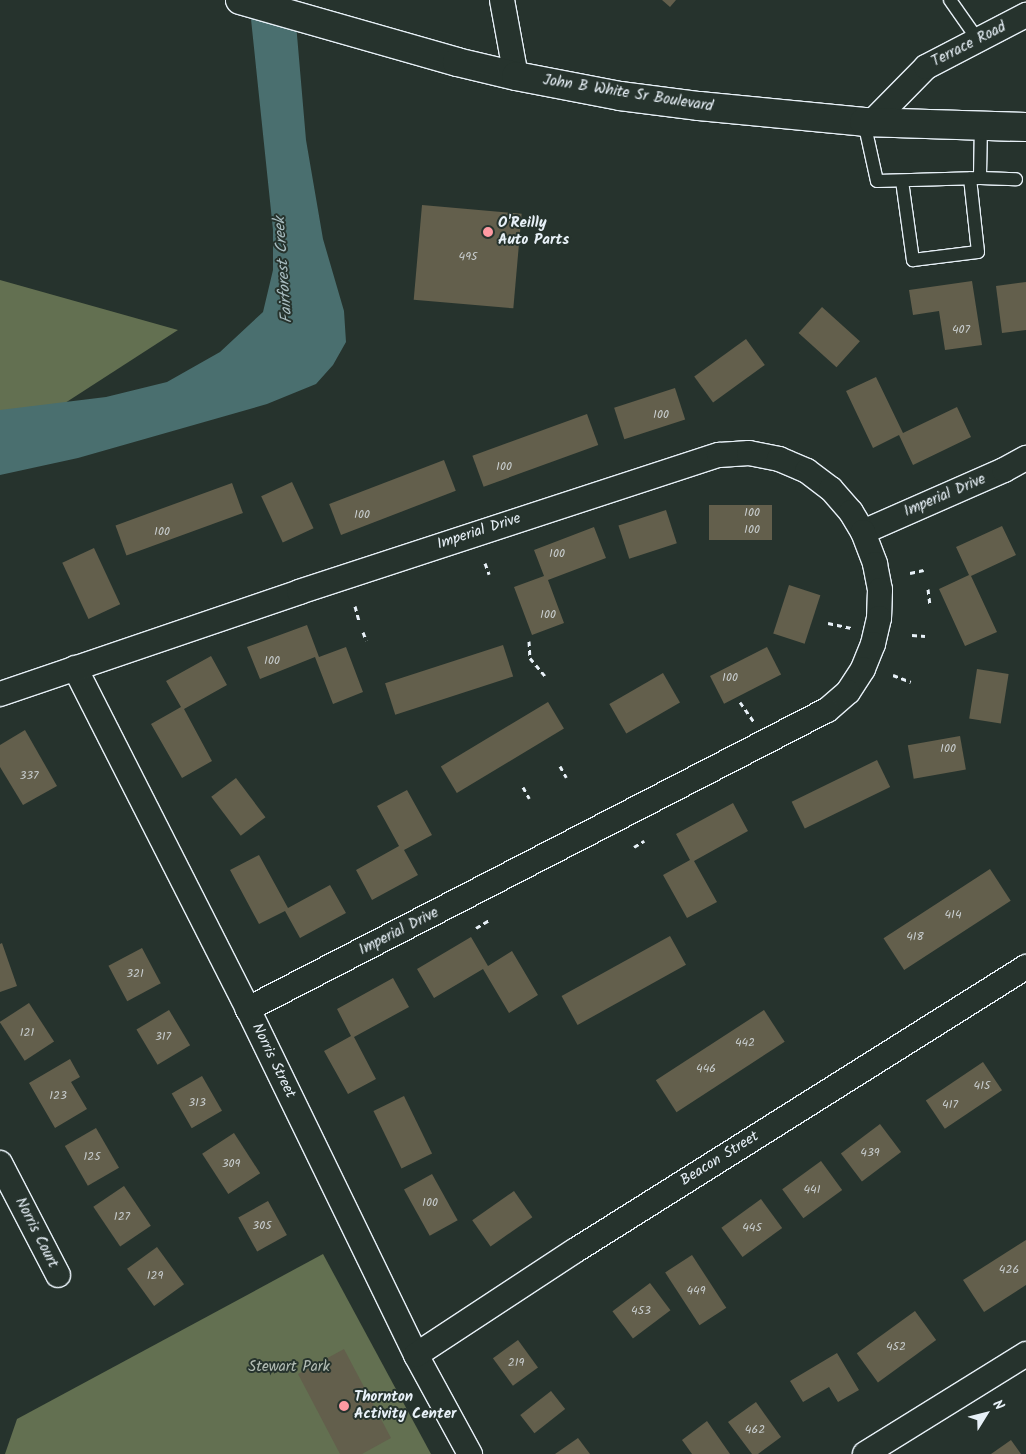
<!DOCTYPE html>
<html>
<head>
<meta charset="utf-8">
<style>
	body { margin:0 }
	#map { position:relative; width:1026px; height:1454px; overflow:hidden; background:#26332d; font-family:Kalam,sans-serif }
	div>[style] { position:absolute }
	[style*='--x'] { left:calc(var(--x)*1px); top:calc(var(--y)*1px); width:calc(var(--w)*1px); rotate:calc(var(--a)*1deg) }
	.green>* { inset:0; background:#637051 }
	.water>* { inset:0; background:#4a6f6f }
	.building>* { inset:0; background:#635f4c; transform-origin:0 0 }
	.path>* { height:3px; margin-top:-1.5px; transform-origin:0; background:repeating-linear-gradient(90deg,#e8f1f8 0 5px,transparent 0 9px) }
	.roads { filter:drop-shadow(1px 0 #e8f1f8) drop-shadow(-1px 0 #e8f1f8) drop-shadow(0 1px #e8f1f8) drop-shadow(0 -1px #e8f1f8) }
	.service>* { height:12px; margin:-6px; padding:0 6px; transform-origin:6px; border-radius:6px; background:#26332d }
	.minor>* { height:24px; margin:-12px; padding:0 12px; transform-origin:12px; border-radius:12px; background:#26332d }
	.secondary>* { height:28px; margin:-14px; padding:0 14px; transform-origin:14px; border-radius:14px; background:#26332d }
	.dots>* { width:14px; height:14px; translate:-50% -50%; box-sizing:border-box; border:2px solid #26332d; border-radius:50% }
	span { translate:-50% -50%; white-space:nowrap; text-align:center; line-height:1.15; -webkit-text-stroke:4px #26332d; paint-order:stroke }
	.number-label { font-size:12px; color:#c7cccd }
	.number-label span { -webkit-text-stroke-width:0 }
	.street-label { font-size:15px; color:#e8f1f8 }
	.poi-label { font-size:15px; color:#e8f1f8; font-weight:700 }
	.left { translate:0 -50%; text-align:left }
	.park-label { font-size:15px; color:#b3bdb5 }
	.water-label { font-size:16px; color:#a9bdc1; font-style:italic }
	.north { position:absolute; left:961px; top:1389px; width:50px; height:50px; -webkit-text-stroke:4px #26332d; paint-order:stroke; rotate:54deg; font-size:14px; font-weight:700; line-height:20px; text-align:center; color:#e8f1f8 }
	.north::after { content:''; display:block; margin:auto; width:18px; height:22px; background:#e8f1f8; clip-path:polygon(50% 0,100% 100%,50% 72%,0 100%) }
</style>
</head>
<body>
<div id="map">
	<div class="green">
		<i style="clip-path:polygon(0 280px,178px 330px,0 445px)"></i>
		<i style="clip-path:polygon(323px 1254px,431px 1454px,5px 1454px,17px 1419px)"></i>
	</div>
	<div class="water">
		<i style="clip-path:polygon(249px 0,294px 0,306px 140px,323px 239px,344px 311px,346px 342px,333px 365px,316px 384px,267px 404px,78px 458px,0 475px,0 410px,106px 397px,167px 382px,220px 352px,263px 312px,273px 270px,273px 230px)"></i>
	</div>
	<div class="building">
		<i style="clip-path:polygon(662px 0,676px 0,670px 7px)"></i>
		<i style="left:422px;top:205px;width:100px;height:95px;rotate:5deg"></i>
		<i style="clip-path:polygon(972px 281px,982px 345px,945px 350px,939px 311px,913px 315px,909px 290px)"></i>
		<i style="clip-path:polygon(1026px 282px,1026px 330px,1002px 333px,996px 286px)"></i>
		<i style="left:822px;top:307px;width:51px;height:35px;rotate:42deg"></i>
		<i style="left:746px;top:339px;width:32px;height:64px;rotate:54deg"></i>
		<i style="clip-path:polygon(876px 377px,903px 433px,957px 407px,971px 437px,913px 465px,899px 435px,873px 448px,846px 391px)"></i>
		<i style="left:675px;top:388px;width:33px;height:64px;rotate:72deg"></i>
		<i style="left:587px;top:414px;width:33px;height:122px;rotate:70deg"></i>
		<i style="left:444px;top:460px;width:33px;height:123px;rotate:69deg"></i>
		<i style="left:292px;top:482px;width:51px;height:34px;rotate:65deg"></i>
		<i style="left:232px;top:483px;width:32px;height:124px;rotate:70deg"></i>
		<i style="left:709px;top:505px;width:63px;height:35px"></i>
		<i style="left:666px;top:510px;width:35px;height:50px;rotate:72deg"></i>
		<i style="clip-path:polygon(1002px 526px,1016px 555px,971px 576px,997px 632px,965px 646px,939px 589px,969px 575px,956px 547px)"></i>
		<i style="clip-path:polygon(594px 527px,606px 558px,548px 580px,564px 623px,532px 635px,514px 587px,544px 576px,534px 550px)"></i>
		<i style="left:94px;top:548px;width:62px;height:35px;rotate:65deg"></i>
		<i style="left:789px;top:585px;width:33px;height:51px;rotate:18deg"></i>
		<i style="clip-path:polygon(307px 625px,319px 657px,346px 647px,363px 692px,333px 704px,315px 657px,260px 679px,247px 647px)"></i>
		<i style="left:503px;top:645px;width:33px;height:124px;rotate:72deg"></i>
		<i style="left:767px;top:647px;width:31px;height:64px;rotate:63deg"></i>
		<i style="clip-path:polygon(211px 656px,227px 685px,184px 709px,212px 761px,182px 778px,151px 724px,181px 707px,166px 681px)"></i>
		<i style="left:977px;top:669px;width:32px;height:50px;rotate:9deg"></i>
		<i style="left:663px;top:673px;width:34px;height:62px;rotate:60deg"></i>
		<i style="left:548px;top:702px;width:31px;height:125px;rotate:59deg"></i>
		<i style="clip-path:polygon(25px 730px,57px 786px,23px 805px,0 767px,0 745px)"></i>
		<i style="left:960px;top:736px;width:34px;height:53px;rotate:80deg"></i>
		<i style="left:877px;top:760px;width:30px;height:95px;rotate:64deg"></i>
		<i style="left:236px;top:778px;width:49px;height:31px;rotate:53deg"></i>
		<i style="clip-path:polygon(407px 790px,432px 835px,404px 850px,418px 875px,372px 900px,356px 870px,399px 846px,377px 806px)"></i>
		<i style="clip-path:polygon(733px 803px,748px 831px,694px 861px,717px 902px,687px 918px,663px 875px,690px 860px,676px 834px)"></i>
		<i style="clip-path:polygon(259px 855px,288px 908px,330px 885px,346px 913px,300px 938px,285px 911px,259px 924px,230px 870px)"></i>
		<i style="left:990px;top:869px;width:38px;height:127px;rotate:57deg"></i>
		<i style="left:670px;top:936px;width:33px;height:124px;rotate:61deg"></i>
		<i style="clip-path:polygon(471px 937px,488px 966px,512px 951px,538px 995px,509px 1013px,483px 969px,434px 998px,417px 969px)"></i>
		<i style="clip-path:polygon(2px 943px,17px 986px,0 992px,0 944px)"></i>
		<i style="left:142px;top:948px;width:40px;height:38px;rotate:62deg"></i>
		<i style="clip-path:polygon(393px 978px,409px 1007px,354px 1037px,376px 1079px,348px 1094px,324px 1051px,351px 1036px,337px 1009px)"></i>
		<i style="left:29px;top:1003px;width:46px;height:35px;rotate:57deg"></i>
		<i style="left:169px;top:1010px;width:41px;height:38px;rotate:59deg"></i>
		<i style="left:764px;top:1010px;width:38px;height:129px;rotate:57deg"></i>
		<i style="clip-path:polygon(70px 1059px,80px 1077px,71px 1082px,87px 1109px,55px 1128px,29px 1083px)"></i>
		<i style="left:983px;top:1062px;width:34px;height:69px;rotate:56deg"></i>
		<i style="left:202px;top:1076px;width:40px;height:35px;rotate:60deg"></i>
		<i style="left:404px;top:1096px;width:64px;height:34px;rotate:64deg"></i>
		<i style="left:880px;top:1124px;width:35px;height:49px;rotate:53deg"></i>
		<i style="left:96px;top:1128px;width:46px;height:36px;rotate:60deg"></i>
		<i style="left:234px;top:1133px;width:48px;height:38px;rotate:57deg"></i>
		<i style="left:821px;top:1161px;width:36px;height:48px;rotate:54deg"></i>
		<i style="left:432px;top:1174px;width:53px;height:32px;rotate:61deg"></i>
		<i style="left:124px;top:1186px;width:48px;height:37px;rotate:56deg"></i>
		<i style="left:514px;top:1191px;width:32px;height:51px;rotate:55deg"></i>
		<i style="left:761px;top:1199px;width:36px;height:49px;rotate:54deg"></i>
		<i style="left:268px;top:1201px;width:39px;height:34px;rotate:61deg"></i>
		<i style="clip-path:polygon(1026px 1240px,1026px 1285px,984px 1312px,963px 1280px)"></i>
		<i style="left:157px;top:1247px;width:46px;height:37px;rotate:54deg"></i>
		<i style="left:692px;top:1255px;width:63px;height:32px;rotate:57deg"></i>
		<i style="left:650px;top:1283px;width:34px;height:47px;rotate:53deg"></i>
		<i style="left:915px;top:1311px;width:36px;height:72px;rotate:54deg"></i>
		<i style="left:518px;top:1340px;width:34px;height:31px;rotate:54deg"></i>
		<i style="clip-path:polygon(344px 1349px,391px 1438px,362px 1454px,340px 1454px,298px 1374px)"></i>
		<i style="clip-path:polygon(837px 1353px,859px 1390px,838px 1402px,829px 1387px,803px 1402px,790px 1381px)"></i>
		<i style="left:551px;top:1391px;width:23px;height:39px;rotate:52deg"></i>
		<i style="clip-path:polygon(756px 1402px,781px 1437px,758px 1454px,752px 1454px,728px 1422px)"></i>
		<i style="clip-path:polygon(707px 1421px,730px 1454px,692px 1454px,682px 1440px)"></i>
		<i style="clip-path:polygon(578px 1438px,590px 1454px,555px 1454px)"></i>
		<i style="clip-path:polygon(1011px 1440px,1021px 1454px,991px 1454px)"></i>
	</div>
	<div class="path">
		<i style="--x:485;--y:563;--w:12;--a:70"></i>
		<i style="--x:910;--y:573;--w:14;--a:-12"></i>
		<i style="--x:928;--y:589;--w:16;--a:83"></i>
		<i style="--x:355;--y:606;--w:16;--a:75"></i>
		<i style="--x:828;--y:623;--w:25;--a:12"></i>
		<i style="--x:363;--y:632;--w:9;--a:69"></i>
		<i style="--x:912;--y:635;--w:13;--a:4"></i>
		<i style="--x:529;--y:641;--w:17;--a:87"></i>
		<i style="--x:530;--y:658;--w:23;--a:50"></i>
		<i style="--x:893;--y:675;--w:19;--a:21"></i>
		<i style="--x:740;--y:702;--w:24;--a:55"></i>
		<i style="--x:560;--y:766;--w:13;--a:61"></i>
		<i style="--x:523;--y:787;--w:13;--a:61"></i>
		<i style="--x:634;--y:847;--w:12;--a:-31"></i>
		<i style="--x:476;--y:928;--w:17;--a:-31"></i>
	</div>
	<div class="roads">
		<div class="service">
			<i style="--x:950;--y:0;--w:49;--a:55"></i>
			<i style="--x:864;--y:122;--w:60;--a:77.6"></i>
			<i style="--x:877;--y:181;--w:103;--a:-1.7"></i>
			<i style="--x:981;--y:124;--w:54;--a:91.1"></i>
			<i style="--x:980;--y:178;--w:36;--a:2"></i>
			<i style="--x:902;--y:181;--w:80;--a:82.1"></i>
			<i style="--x:913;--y:260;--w:65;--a:-7"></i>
			<i style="--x:978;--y:252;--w:74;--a:-96.2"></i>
		</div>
		<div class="minor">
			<i style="--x:502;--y:0;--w:77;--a:79.6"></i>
			<i style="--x:872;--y:122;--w:77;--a:-45.5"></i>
			<i style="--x:926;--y:67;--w:113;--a:-27.5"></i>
			<i style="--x:863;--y:532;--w:154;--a:-23.7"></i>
			<i style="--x:1004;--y:470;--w:25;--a:-29"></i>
			<i style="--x:75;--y:668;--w:382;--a:63.1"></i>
			<i style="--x:248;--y:1009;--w:385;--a:64.1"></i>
			<i style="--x:416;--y:1355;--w:113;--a:61.4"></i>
			<i style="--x:0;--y:694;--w:316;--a:-18.8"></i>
			<i style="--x:299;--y:592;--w:442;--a:-18.1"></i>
			<i style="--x:719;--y:455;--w:30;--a:-4"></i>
			<i style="--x:749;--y:453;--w:31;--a:11"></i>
			<i style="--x:779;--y:459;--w:30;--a:23"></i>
			<i style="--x:807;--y:471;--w:30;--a:37"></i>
			<i style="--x:831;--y:489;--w:30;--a:49"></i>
			<i style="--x:851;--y:512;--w:23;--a:59"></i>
			<i style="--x:863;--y:532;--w:34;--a:69"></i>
			<i style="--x:875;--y:564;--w:26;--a:79"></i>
			<i style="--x:880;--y:590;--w:28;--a:92"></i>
			<i style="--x:879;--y:618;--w:27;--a:103"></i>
			<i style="--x:873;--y:644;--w:27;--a:112"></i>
			<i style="--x:863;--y:669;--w:27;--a:123"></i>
			<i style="--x:848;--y:692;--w:28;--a:139"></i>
			<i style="--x:827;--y:710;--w:652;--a:152.69"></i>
			<i style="--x:0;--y:1163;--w:126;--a:62.6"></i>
			<i style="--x:416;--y:1355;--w:191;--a:-33.3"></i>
			<i style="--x:576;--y:1250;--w:532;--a:-32.17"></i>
			<i style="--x:865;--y:1454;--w:190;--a:-31.8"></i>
		</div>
		<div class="secondary">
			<i style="--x:240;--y:0;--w:226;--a:15.9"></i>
			<i style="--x:457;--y:62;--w:61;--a:13.3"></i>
			<i style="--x:516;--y:76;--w:106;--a:10.9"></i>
			<i style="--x:620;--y:96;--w:80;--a:7.2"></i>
			<i style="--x:699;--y:106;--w:166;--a:5.5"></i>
			<i style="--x:864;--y:122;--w:162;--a:1.8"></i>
		</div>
	</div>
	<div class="dots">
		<i style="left:488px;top:232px;background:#ff9aa2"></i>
		<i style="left:344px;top:1406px;background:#ff9aa2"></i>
	</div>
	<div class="number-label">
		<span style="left:468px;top:257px">495</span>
		<span style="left:961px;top:330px">407</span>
		<span style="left:661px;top:415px">100</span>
		<span style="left:504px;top:467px">100</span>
		<span style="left:752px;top:513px">100</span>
		<span style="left:362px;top:515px">100</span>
		<span style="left:752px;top:530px">100</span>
		<span style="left:162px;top:532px">100</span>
		<span style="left:557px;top:554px">100</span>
		<span style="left:548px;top:615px">100</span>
		<span style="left:272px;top:661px">100</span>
		<span style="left:730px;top:678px">100</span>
		<span style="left:948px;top:749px">100</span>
		<span style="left:29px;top:776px">337</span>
		<span style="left:953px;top:915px">414</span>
		<span style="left:915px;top:937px">418</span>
		<span style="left:135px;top:974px">321</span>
		<span style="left:27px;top:1033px">121</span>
		<span style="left:163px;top:1037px">317</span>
		<span style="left:745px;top:1043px">442</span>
		<span style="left:706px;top:1069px">446</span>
		<span style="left:982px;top:1086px">415</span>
		<span style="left:58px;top:1096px">123</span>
		<span style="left:197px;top:1103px">313</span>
		<span style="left:950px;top:1105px">417</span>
		<span style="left:870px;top:1153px">439</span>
		<span style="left:92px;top:1157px">125</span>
		<span style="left:231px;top:1164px">309</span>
		<span style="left:812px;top:1190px">441</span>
		<span style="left:430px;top:1203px">100</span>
		<span style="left:122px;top:1217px">127</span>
		<span style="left:262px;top:1226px">305</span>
		<span style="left:752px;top:1228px">445</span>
		<span style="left:1009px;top:1270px">426</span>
		<span style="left:155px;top:1276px">129</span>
		<span style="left:696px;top:1291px">449</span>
		<span style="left:641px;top:1311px">453</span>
		<span style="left:896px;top:1347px">452</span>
		<span style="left:516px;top:1363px">219</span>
		<span style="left:755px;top:1430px">462</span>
	</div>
	<div class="street-label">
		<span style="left:969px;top:45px;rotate:-27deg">Terrace Road</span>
		<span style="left:628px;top:94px;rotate:9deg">John B White Sr Boulevard</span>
		<span style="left:945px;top:496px;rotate:-23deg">Imperial Drive</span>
		<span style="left:479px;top:532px;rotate:-18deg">Imperial Drive</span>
		<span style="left:399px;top:932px;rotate:-27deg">Imperial Drive</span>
		<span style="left:273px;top:1061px;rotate:64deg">Norris Street</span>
		<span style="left:720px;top:1159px;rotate:-32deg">Beacon Street</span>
		<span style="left:36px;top:1233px;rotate:63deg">Norris Court</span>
	</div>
	<div class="poi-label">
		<span class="left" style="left:498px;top:232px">O'Reilly<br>Auto Parts</span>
		<span class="left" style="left:354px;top:1406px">Thornton<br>Activity Center</span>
	</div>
	<div class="park-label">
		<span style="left:289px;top:1368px">Stewart Park</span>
	</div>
	<div class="water-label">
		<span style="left:284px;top:270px;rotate:-94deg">Fairforest Creek</span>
	</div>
	<div class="north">N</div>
</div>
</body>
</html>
